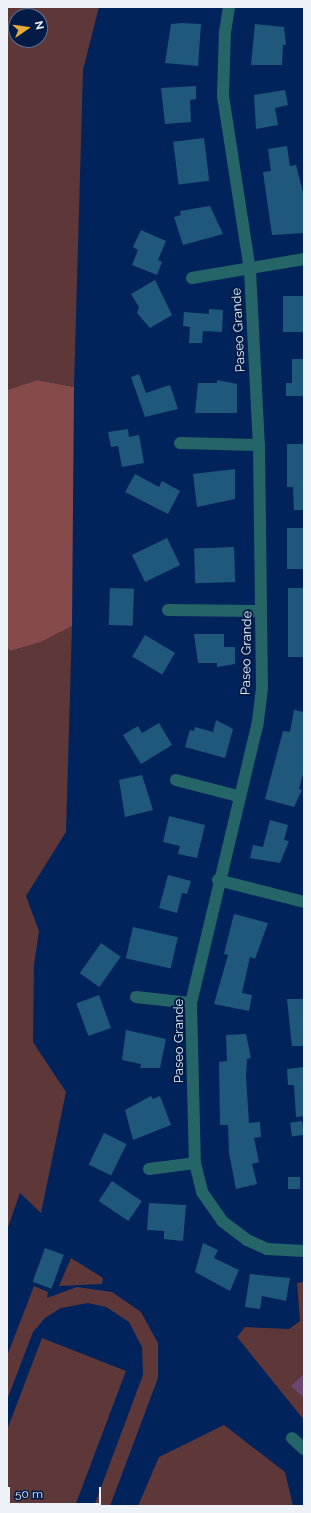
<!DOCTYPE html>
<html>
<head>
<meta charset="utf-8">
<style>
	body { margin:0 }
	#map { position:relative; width:311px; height:1513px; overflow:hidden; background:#00235c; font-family:Raleway,sans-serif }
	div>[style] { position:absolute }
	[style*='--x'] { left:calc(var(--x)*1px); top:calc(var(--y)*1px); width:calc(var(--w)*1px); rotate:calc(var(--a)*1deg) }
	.green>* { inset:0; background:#5e3738 }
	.forest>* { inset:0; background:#864a4b }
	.water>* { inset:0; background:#6b4874 }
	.building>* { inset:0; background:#20587b; transform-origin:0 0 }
	.minor>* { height:12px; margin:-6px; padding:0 6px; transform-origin:6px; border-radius:6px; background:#256467 }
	span { translate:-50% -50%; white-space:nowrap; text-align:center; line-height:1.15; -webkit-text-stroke:4px #011b46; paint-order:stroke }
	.street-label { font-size:13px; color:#edf2f9 }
	.frame { position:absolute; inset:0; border:8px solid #edf2f9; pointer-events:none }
	.north { position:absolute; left:8px; top:8px; width:40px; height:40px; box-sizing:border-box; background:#011b46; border:1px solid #5f718e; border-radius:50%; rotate:77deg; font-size:11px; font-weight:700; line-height:16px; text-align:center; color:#edf2f9 }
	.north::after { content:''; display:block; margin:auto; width:14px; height:18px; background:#e8ab37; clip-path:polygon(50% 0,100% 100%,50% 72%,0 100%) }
	.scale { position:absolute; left:8px; top:1487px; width:93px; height:18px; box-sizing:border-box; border:2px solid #edf2f9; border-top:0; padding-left:5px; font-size:12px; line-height:14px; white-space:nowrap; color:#edf2f9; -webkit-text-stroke:3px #011b46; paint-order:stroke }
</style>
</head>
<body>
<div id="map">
	<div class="green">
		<i style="clip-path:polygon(evenodd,7px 7px,99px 7px,83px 70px,74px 387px,39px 380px,7px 390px,7px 7px,16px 16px,40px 16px,40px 40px,16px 40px,16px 16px)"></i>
		<i style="clip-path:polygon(72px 626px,66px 832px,26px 896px,39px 931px,34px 965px,33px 1042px,66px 1092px,41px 1213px,20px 1193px,7px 1230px,7px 647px,10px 651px,41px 642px)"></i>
		<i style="clip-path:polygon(71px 1258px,103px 1278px,102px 1284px,59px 1286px)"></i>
		<i style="clip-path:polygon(304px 1282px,304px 1420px,237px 1337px,245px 1327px,289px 1329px,300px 1321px,297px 1283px)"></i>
		<i style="clip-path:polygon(34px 1286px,48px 1292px,47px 1298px,77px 1287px,112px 1292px,141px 1312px,158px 1343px,158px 1378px,110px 1506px,94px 1506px,143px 1375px,142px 1347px,129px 1322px,106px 1307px,88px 1303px,61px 1308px,45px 1318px,33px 1332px,7px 1400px,7px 1356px)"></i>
		<i style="clip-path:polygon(42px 1338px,126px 1371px,75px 1506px,7px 1506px,7px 1430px)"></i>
		<i style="clip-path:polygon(224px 1425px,285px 1472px,293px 1506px,138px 1506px,159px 1457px)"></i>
	</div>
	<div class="forest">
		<i style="clip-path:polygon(38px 380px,74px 387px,72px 626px,41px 642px,10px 651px,7px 647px,7px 390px)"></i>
	</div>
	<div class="water">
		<i style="clip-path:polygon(304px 1374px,304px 1398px,291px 1386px)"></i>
	</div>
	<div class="building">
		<i style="clip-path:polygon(182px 23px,201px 24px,198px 66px,165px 63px,171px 24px)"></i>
		<i style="clip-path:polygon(255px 24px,284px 27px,286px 45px,283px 45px,282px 65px,251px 65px)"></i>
		<i style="clip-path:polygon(196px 86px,196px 99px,190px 100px,191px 122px,165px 124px,161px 88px)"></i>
		<i style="clip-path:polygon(285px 90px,288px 105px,275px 108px,278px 125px,256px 129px,254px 95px)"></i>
		<i style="left:204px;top:138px;width:43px;height:31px;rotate:83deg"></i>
		<i style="clip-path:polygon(287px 146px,290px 166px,296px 165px,304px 196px,304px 233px,272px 235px,263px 172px,271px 171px,268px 149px)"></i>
		<i style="clip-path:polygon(210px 206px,223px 234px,183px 245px,174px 217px,181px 215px,180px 211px)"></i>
		<i style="clip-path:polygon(141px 230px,166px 241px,158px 260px,162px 262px,157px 275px,132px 265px,138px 250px,133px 247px)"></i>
		<i style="clip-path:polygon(155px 280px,172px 315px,150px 328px,137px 313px,139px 307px,131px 294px)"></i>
		<i style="left:283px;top:296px;width:21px;height:36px"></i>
		<i style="clip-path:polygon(209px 309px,223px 310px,222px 332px,203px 331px,202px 343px,189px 343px,190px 327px,183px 326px,184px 312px,209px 314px)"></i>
		<i style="clip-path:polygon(292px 359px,304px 359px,304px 396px,286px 396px,286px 383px,292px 383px)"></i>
		<i style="clip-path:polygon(139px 374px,146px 393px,170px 385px,178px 409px,145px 417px,131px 377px)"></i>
		<i style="clip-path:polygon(217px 380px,237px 384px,237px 413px,195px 413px,198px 383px,217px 383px)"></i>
		<i style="clip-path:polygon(128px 429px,129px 437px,139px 435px,144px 463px,122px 467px,118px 446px,111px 447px,108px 432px)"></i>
		<i style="clip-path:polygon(287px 444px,304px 444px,304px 510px,294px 510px,293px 487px,287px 487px)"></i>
		<i style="clip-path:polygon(235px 469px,235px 499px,197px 507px,193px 474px)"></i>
		<i style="clip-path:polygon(135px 474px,159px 487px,162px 481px,180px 491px,168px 514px,125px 492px)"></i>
		<i style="left:304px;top:528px;width:41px;height:17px;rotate:90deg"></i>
		<i style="left:167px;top:538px;width:30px;height:39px;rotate:64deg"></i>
		<i style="left:234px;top:547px;width:35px;height:40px;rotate:88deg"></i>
		<i style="left:110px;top:588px;width:24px;height:37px;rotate:2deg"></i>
		<i style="left:304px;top:588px;width:69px;height:16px;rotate:90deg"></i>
		<i style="clip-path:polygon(194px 634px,224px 634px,224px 647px,235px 647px,235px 664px,217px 667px,217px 663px,198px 663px)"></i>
		<i style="left:145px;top:635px;width:35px;height:25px;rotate:31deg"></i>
		<i style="clip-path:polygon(294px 710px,304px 712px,304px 770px,299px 789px,302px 790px,294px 807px,265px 799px,283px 731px,290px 732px)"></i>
		<i style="clip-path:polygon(216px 720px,233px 729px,225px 758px,185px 747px,190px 730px,194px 731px,195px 727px,213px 732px)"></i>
		<i style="clip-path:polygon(159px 723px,172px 745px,141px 764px,123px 735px,138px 726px,142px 733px)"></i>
		<i style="clip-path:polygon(142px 775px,153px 810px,125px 817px,119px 780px)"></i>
		<i style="clip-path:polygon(169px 816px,205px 825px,197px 858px,178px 854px,180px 846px,163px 842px)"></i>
		<i style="clip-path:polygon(270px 820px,288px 825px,284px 840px,289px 841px,280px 863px,250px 858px,253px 845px,263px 847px)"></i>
		<i style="clip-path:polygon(168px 875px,191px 881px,187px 894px,182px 893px,177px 913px,159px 908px)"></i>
		<i style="clip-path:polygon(234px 914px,268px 923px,255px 959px,250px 957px,242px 993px,252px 995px,249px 1011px,214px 1004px,228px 955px,224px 954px)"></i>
		<i style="left:133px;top:927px;width:46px;height:32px;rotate:13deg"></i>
		<i style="left:101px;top:943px;width:24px;height:37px;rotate:35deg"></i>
		<i style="left:99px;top:995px;width:35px;height:24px;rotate:70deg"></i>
		<i style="clip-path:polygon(287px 999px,304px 999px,304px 1046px,292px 1046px)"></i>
		<i style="clip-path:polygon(126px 1030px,166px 1039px,160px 1068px,140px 1068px,141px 1064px,122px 1060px)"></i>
		<i style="clip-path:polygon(246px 1034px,251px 1058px,247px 1059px,246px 1077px,249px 1123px,260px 1122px,261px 1137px,254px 1138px,259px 1162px,252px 1164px,257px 1184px,236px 1189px,229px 1153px,228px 1125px,220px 1125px,219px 1062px,227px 1061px,226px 1035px)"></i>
		<i style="clip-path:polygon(304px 1067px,304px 1116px,296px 1117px,294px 1085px,288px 1085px,287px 1069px)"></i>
		<i style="clip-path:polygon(151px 1096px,153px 1099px,160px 1096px,171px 1125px,133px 1140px,125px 1110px)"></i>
		<i style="left:302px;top:1121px;width:14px;height:12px;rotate:82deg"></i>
		<i style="left:104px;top:1133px;width:25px;height:35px;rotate:26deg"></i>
		<i style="left:288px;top:1177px;width:12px;height:12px"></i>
		<i style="left:112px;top:1181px;width:36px;height:24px;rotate:34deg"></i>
		<i style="clip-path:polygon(149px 1203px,186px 1205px,183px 1241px,164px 1239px,164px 1231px,147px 1230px)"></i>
		<i style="clip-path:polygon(203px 1243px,218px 1250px,214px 1258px,239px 1270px,230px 1291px,195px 1272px)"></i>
		<i style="left:45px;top:1248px;width:20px;height:36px;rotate:20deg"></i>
		<i style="clip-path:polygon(250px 1274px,290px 1278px,286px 1301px,262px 1296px,260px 1309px,245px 1307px)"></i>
	</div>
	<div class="minor">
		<i style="--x:229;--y:7;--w:24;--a:99"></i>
		<i style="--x:225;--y:31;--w:65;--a:91.8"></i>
		<i style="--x:223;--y:96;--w:176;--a:81.2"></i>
		<i style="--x:250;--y:270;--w:175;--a:87.1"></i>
		<i style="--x:259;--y:445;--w:243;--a:89.3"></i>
		<i style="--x:262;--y:688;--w:38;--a:97"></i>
		<i style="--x:257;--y:726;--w:285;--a:103.4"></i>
		<i style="--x:191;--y:1003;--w:160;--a:88.6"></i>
		<i style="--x:195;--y:1163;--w:30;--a:76"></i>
		<i style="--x:202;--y:1192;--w:35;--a:55"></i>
		<i style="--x:222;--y:1221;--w:31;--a:37"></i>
		<i style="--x:247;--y:1240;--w:22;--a:24"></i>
		<i style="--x:267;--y:1249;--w:37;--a:3"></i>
		<i style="--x:192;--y:278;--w:114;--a:-9.6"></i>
		<i style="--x:180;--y:443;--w:79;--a:1.5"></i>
		<i style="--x:168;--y:610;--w:93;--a:0.6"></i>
		<i style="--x:176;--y:780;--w:64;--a:14.5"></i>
		<i style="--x:218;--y:880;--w:89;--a:14.3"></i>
		<i style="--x:136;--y:997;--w:55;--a:6.2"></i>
		<i style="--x:149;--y:1169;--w:46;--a:-7.4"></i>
		<i style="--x:292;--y:1438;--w:16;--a:43"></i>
	</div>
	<div class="street-label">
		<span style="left:239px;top:330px;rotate:-93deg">Paseo Grande</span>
		<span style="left:247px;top:653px;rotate:-89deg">Paseo Grande</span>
		<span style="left:179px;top:1041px;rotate:-90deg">Paseo Grande</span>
	</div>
	<div class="frame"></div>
	<div class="north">N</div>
	<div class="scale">50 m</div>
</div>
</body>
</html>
